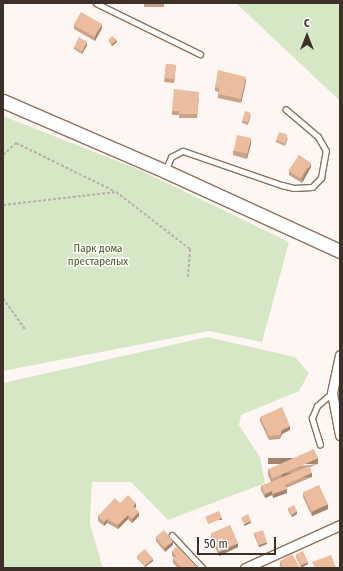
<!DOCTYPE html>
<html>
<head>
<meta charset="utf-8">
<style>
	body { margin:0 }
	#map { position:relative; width:343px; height:571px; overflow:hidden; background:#fdf6f2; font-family:"Fira Sans Condensed",sans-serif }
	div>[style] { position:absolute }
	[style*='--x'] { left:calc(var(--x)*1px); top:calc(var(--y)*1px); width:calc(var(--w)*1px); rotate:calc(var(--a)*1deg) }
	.green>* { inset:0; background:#d6e7c6 }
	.path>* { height:2px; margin-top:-1px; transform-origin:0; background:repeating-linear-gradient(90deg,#b8b0aa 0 3px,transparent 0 5px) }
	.roads { filter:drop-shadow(1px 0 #8c715f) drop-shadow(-1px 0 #8c715f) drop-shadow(0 1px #8c715f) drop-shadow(0 -1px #8c715f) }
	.service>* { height:4.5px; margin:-2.25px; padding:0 2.25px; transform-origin:2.25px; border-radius:2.25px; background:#fff }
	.minor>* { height:9px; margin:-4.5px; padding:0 4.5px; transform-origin:4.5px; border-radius:4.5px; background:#fff }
	.secondary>* { height:13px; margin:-6.5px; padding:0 6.5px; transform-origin:6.5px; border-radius:6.5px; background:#fff }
	.wall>* { inset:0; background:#caa288; transform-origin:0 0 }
	.shaded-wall>* { inset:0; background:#a4846f; transform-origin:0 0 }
	.building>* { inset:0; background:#ebbc9e; transform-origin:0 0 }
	span { translate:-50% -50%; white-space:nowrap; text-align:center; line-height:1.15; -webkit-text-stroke:3px #fff; paint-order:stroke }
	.park-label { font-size:11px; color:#3f5a18 }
	.frame { position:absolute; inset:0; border:4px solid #3c3028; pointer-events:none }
	.north { position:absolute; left:287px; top:16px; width:40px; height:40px; -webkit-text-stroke:3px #fff; paint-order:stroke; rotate:0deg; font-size:11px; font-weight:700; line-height:16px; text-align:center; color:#3c3028 }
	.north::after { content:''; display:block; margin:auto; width:14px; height:18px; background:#3c3028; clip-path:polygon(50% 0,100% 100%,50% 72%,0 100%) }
	.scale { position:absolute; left:197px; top:537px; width:79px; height:18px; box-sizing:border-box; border:2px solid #3c3028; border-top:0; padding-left:5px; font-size:12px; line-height:14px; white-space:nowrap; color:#3c3028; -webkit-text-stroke:3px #fff; paint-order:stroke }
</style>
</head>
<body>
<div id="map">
	<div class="green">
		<i style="clip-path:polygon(236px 3px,340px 3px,340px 101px)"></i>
		<i style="clip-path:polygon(3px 116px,140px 170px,289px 242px,262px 342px,209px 331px,3px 371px)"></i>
		<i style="clip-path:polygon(207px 337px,295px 357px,309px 373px,299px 391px,241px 415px,239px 425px,260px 457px,265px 483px,168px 520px,131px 482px,92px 482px,90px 524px,103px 568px,3px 568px,3px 383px)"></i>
	</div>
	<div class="path">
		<i style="--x:3;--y:155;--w:18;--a:-43"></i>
		<i style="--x:16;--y:143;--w:109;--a:26.1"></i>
		<i style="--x:3;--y:205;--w:114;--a:-6.6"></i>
		<i style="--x:116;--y:192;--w:93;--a:37.6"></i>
		<i style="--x:190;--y:249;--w:28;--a:94"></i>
		<i style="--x:3;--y:298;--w:38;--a:55"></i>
	</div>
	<div class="roads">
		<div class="service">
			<i style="--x:96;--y:3;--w:116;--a:26.1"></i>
			<i style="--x:166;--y:169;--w:13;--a:-67"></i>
			<i style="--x:171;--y:157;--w:13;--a:-27"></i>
			<i style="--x:183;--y:151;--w:105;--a:19"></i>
			<i style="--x:282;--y:185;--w:12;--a:14"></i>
			<i style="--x:294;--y:188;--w:18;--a:-3"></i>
			<i style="--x:312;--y:187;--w:13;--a:-45"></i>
			<i style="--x:321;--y:178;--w:27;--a:-80"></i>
			<i style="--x:326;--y:151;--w:16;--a:-120"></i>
			<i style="--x:318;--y:137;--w:42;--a:-139.8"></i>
			<i style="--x:320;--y:445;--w:28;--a:-107"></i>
			<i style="--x:312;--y:418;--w:13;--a:-67"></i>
			<i style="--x:317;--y:406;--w:20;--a:-41"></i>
			<i style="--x:172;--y:535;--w:45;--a:46.8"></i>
		</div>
		<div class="minor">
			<i style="--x:340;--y:355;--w:39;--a:102"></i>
			<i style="--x:332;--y:393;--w:43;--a:79.2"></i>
			<i style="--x:245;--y:568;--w:104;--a:-24.4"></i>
		</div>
		<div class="secondary">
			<i style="--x:3;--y:101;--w:176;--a:23.4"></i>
			<i style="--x:165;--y:171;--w:192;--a:24.6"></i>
		</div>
	</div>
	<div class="wall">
		<i style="left:144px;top:3px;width:20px;height:4px"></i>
		<i style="clip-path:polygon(74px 25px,102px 28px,95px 41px,74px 29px)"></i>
		<i style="clip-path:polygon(109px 39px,117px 42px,112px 46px,109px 41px)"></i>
		<i style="clip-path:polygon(87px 45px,82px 54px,74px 49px,74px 47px)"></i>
		<i style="left:166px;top:64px;width:10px;height:18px;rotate:6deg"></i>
		<i style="clip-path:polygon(246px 81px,241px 103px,218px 98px,218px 92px,215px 91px,215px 87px)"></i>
		<i style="clip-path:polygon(199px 97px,197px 118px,179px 118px,179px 115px,172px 115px,172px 111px)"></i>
		<i style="clip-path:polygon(251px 115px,248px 125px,242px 123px,242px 121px)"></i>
		<i style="clip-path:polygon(288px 138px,285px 146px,276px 142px,276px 140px)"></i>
		<i style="clip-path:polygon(251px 143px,247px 159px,233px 155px,233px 151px)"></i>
		<i style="clip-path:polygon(311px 167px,302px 183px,289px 175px,289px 171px)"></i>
		<i style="clip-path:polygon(260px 417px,290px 430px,282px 434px,280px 439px,269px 440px,260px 421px)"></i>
		<i style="clip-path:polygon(318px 464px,310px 467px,312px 477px,286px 488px,287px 493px,273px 498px,272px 495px,265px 498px,261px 490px,261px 486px,271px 482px,268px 475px,268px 469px)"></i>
		<i style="clip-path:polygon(303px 493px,328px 509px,312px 516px,303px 497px)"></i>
		<i style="clip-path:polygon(120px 503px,136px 507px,135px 508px,139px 516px,132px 523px,128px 519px,118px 529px,107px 523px,104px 526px,98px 521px,98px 516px)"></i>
		<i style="clip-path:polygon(288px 508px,297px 514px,292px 517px,288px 510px)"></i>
		<i style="clip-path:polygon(254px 533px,267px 544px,259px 547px,254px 535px)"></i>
		<i style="clip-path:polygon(211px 534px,238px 547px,219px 556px,211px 538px)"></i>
		<i style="clip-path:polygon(156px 537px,173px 545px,165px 552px,156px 541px)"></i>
		<i style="clip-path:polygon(172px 551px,198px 568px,178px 568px,173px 563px,173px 559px,174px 558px,172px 556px)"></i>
		<i style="clip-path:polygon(296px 555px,308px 564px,301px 568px,296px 557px)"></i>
		<i style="clip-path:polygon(137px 556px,153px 561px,145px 567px,137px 558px)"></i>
		<i style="clip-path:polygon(280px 561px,300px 568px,281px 568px,280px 565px)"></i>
	</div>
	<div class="shaded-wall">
		<i style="clip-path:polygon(102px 24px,102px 28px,95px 41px,95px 37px)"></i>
		<i style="clip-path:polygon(117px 40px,117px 42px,112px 46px,112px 44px)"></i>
		<i style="clip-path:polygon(87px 42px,87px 45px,82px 54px,82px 52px)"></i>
		<i style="clip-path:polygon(246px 77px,246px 81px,241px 103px,241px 99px)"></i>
		<i style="clip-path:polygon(251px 138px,251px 143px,247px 159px,247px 155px)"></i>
		<i style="clip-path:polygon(311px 163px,311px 167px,302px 183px,302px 179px)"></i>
		<i style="clip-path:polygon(290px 426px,290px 430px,282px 434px,280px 439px,282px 430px)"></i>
		<i style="left:318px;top:458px;width:6px;height:50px;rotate:90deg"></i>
		<i style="left:312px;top:473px;width:4px;height:30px;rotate:90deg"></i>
		<i style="clip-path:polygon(287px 489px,287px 493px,273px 498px,273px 494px)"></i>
		<i style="clip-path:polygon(272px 491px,272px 495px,265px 498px,265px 494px)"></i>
		<i style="clip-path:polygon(136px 503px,136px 507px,133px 510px,133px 506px)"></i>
		<i style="clip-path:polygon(328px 504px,328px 509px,312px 516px,312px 512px)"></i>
		<i style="clip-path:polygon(297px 511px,297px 514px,292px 517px,292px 515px)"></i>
		<i style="clip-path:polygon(139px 512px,139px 516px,132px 523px,132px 519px)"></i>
		<i style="clip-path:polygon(128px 515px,128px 519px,118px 529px,118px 525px)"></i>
		<i style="left:222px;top:518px;width:2px;height:15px;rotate:90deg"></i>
		<i style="clip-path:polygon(107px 519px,107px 523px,104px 526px,104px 522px)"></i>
		<i style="clip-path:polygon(251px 521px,251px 523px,244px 526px,244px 524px)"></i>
		<i style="clip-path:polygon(173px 541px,173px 545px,165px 552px,165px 548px)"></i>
		<i style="clip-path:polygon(267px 542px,267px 544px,259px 547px,259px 545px)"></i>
		<i style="clip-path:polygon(238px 543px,238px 547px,219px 556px,219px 552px)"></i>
		<i style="clip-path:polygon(153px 559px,153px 561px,145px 567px,145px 565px)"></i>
		<i style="clip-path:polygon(308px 562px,308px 564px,301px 568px,301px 566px)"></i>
	</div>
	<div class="building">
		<i style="left:81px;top:12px;width:24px;height:15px;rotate:30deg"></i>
		<i style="clip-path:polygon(112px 36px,117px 40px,112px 44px,109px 39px)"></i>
		<i style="clip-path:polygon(79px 37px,87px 42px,82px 52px,74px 47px)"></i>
		<i style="left:166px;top:64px;width:10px;height:14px;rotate:6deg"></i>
		<i style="clip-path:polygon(218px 70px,246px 77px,241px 99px,218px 94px,219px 88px,215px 87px)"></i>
		<i style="clip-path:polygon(174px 89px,199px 92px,197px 114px,179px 114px,179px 111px,172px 111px)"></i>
		<i style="left:245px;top:111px;width:6px;height:10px;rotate:18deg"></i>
		<i style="left:279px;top:132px;width:9px;height:9px;rotate:18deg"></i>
		<i style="left:237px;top:135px;width:14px;height:16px;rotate:12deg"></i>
		<i style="left:299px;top:155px;width:14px;height:19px;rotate:34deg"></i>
		<i style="clip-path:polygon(282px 407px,290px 426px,282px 430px,280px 435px,269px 436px,260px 417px)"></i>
		<i style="left:314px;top:449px;width:10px;height:50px;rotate:66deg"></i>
		<i style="clip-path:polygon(309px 466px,312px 473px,285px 485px,287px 489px,273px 494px,272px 491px,265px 494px,261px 486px)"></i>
		<i style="left:319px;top:485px;width:21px;height:18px;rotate:65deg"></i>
		<i style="clip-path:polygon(128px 495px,136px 503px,133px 506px,139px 512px,132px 519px,128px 515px,118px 525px,107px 519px,104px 522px,98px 516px,115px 498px,120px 503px)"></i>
		<i style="clip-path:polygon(294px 505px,297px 511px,292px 515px,288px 508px)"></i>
		<i style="left:219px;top:511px;width:8px;height:15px;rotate:67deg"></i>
		<i style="clip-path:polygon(248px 514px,251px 521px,244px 524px,241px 518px)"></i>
		<i style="left:230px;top:525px;width:20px;height:21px;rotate:66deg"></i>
		<i style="left:164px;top:530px;width:14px;height:11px;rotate:51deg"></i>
		<i style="left:263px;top:530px;width:13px;height:9px;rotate:72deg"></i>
		<i style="clip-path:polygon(177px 546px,198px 568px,182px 568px,173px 559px,176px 556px,172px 551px)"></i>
		<i style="left:145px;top:549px;width:13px;height:11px;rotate:51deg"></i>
		<i style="left:303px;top:551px;width:12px;height:8px;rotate:66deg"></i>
		<i style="clip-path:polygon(292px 554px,300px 568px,283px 568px,280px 561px)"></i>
		<i style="clip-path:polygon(331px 555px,336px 568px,315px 568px,312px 562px)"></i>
	</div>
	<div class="park-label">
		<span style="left:98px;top:256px">Парк дома<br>престарелых</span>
	</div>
	<div class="frame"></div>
	<div class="north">С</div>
	<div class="scale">50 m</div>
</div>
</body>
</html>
